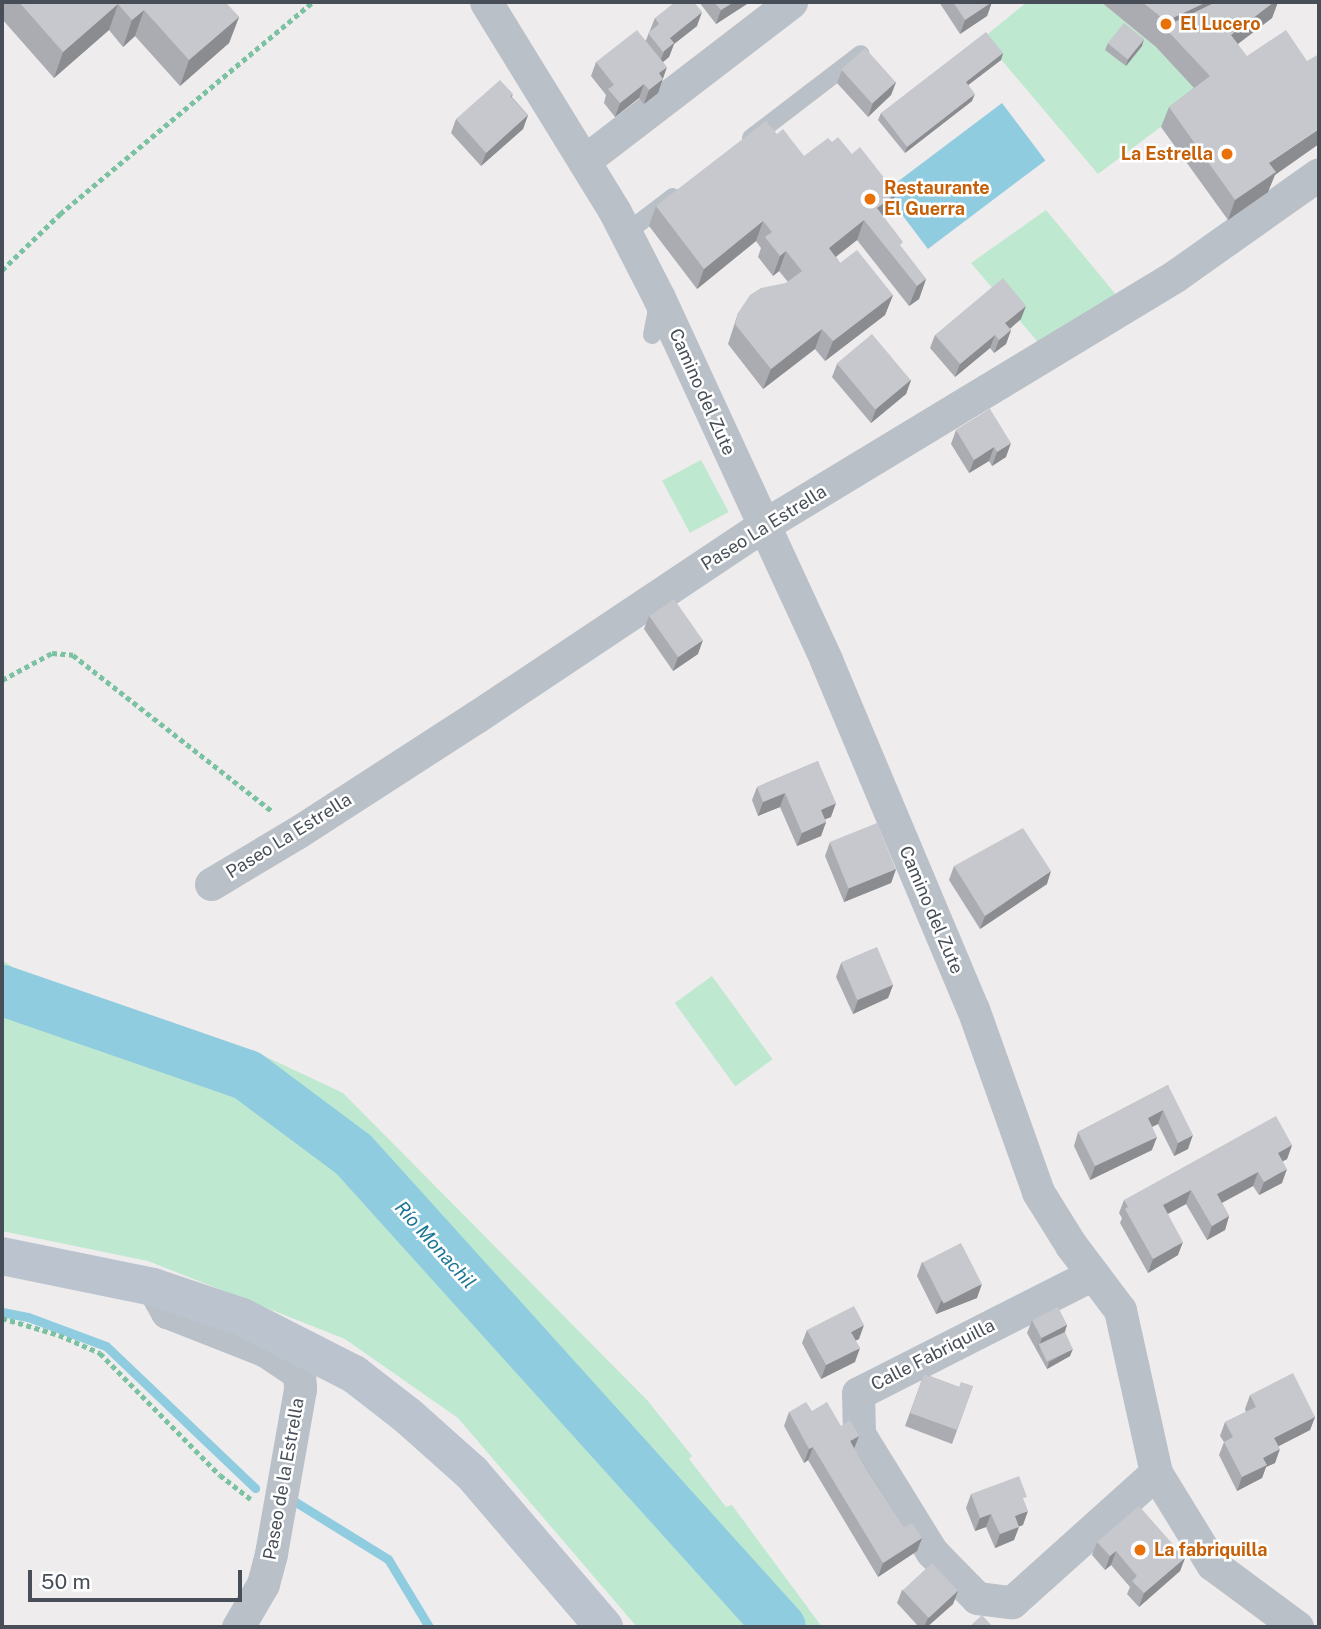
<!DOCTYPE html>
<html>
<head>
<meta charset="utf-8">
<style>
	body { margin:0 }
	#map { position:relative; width:1321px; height:1629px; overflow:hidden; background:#eeecec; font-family:"Public Sans",sans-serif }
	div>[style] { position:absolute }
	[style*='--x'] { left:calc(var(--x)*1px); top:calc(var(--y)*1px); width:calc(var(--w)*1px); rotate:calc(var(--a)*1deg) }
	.green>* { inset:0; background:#bee8d0; transform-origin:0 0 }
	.water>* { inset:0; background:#90cce0; transform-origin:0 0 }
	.stream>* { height:9px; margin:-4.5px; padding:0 4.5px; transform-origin:4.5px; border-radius:4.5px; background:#90cce0 }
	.river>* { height:51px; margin:-25.5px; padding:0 25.5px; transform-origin:25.5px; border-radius:25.5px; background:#90cce0 }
	.path>* { height:4.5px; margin-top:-2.25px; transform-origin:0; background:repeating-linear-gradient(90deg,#7ac2a2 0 5px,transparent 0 8.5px) }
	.lane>* { height:18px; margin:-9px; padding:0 9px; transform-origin:9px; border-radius:9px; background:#b9c0c7 }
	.street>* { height:33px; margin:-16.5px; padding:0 16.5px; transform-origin:16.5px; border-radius:16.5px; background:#b9c0c7 }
	.secondary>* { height:38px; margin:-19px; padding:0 19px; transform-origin:19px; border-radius:19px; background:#bbc3ce }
	.wall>* { inset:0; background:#abacb1 }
	.shaded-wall>* { inset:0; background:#8b8c90 }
	.building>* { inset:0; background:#c7c8ce; transform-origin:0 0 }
	.dots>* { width:19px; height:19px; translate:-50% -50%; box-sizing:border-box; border:4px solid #fff; border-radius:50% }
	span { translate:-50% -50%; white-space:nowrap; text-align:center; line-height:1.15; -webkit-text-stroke:5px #fff; paint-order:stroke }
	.food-label { font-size:18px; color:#c56008; font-weight:700 }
	.left { translate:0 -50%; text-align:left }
	.right { translate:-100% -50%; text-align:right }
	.street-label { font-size:18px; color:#474e57 }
	.water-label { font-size:19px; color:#1c7695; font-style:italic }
	.frame { position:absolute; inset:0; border:4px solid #474e57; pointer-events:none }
	.scale { position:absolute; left:28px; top:1570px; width:214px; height:32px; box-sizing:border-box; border:4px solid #474e57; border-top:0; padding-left:9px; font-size:21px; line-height:24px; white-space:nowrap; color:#474e57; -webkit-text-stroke:5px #fff; paint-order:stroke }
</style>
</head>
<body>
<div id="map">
	<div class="green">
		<i style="clip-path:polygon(1027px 2px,1101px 2px,1156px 47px,1202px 96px,1098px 174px,983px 38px)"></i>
		<i style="clip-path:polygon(1046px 210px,1122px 302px,1043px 348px,971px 263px)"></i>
		<i style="left:701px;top:460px;width:59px;height:44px;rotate:62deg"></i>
		<i style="clip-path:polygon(2px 960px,14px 968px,262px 1055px,343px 1093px,647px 1400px,692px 1456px,689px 1459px,726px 1507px,732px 1505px,822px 1627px,637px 1627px,458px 1418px,345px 1339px,148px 1261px,2px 1231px)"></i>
		<i style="left:712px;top:976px;width:103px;height:46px;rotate:54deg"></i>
	</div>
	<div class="water">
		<i style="left:1002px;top:103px;width:72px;height:147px;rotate:53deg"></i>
	</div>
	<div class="stream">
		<i style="--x:2;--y:1312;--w:26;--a:11"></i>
		<i style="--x:28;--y:1317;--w:83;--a:20.4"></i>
		<i style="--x:106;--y:1346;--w:206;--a:43.6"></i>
		<i style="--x:294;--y:1501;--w:110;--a:31.7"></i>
		<i style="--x:388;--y:1559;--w:79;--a:58.9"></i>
	</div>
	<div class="river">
		<i style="--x:2;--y:990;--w:259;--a:19.1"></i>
		<i style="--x:247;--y:1075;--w:132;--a:36.7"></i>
		<i style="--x:353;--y:1154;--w:637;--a:47.93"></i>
	</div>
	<div class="path">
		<i style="--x:2;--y:270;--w:81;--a:-44"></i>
		<i style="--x:60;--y:214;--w:330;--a:-40"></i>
		<i style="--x:2;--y:680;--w:57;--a:-28.4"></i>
		<i style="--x:52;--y:653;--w:21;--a:5"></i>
		<i style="--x:73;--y:655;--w:254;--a:38.1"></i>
		<i style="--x:2;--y:1318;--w:59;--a:16.6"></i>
		<i style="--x:59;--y:1335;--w:45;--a:23.7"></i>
		<i style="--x:100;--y:1353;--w:171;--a:45.5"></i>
		<i style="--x:220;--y:1475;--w:39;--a:38"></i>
	</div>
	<div class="lane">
		<i style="--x:751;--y:138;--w:138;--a:-37.4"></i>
		<i style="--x:626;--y:233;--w:59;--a:-37.5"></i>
		<i style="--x:652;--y:335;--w:31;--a:-79"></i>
	</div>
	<div class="street">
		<i style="--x:486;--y:2;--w:246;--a:58.4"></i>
		<i style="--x:615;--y:212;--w:97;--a:62.9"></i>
		<i style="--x:659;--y:298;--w:399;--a:65.2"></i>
		<i style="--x:826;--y:660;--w:379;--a:67.2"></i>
		<i style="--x:973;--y:1009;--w:194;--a:70.4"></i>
		<i style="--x:1038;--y:1192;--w:62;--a:58.1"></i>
		<i style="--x:1071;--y:1245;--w:81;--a:53"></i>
		<i style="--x:1120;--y:1310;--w:167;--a:77.5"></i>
		<i style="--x:1156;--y:1473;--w:107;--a:58.4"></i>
		<i style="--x:1212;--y:1564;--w:106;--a:36.5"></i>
		<i style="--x:584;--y:161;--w:261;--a:-37.5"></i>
		<i style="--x:211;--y:884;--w:101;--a:-30.9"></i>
		<i style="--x:298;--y:832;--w:212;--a:-32.9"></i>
		<i style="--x:476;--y:717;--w:346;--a:-33.7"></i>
		<i style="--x:764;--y:525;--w:481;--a:-31.2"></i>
		<i style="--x:1175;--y:276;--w:176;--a:-35.3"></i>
		<i style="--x:1093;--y:1274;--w:263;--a:153.1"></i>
		<i style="--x:858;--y:1393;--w:41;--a:88.6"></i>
		<i style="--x:859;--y:1434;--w:139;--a:58.3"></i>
		<i style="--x:932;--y:1552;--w:64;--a:45.6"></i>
		<i style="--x:977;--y:1598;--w:35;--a:7"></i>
		<i style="--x:1012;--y:1602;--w:193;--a:-41.9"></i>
		<i style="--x:153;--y:1287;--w:29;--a:61"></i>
		<i style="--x:167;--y:1312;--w:106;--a:21.5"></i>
		<i style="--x:266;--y:1351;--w:40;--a:34"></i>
		<i style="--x:299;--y:1373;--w:16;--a:86"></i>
		<i style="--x:300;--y:1389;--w:168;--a:100"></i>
		<i style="--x:271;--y:1554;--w:31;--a:105"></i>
		<i style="--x:263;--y:1584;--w:50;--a:120.2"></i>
	</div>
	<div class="secondary">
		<i style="--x:2;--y:1256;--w:154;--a:11.6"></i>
		<i style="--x:153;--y:1287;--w:94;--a:18.6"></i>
		<i style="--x:242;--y:1317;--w:126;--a:27"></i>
		<i style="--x:354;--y:1374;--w:68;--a:37.9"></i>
		<i style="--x:408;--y:1416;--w:86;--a:41.7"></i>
		<i style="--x:472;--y:1473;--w:203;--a:49.4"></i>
	</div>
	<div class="wall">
		<i style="clip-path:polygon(2px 2px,225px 2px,239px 17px,229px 43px,180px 86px,135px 36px,123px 47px,109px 30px,54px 78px,2px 19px)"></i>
		<i style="clip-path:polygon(699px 2px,750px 2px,716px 24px)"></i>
		<i style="clip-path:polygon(939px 2px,992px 2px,987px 16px,960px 34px)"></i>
		<i style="clip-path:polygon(1101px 2px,1278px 2px,1272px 18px,1238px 44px,1274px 175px,1268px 192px,1228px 220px,1161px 127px,1169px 107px,1194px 88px,1156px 47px)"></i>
		<i style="clip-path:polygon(655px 18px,697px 26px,674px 44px,669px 57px,663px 62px,662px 78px,658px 93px,644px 104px,639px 98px,615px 117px,604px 103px,606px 95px,591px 76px,596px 62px,646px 40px)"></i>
		<i style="clip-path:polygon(1108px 43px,1142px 46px,1126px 66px,1105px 50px)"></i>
		<i style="clip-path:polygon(1003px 53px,1001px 60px,968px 85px,972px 101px,905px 153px,878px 120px,881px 113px)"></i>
		<i style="clip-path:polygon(842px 70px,896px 82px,891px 95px,868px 117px,837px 83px)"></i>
		<i style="clip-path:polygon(513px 94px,512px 97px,528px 115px,523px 129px,481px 166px,451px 133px,456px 119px)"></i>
		<i style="clip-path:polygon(777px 134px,804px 156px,889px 213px,884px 217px,901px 247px,926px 279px,919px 299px,909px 306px,857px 240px,836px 257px,840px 263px,893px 295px,885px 315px,825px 361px,815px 349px,763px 389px,728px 344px,738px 313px,788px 282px,779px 271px,773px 276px,758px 257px,761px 248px,756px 241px,697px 289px,649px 226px,656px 206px)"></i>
		<i style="clip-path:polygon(1021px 319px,1010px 329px,1011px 330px,1006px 344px,994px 353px,990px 348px,955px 377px,930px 348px,935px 335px)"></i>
		<i style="clip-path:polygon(837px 364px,911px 380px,906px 394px,871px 423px,832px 377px)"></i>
		<i style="clip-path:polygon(990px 409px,1006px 457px,992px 466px,989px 461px,969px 473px,951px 444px,956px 430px)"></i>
		<i style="clip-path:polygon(649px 616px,698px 654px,673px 671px,644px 629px)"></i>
		<i style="clip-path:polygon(818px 761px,831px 817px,825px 819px,826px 822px,821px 836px,797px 846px,780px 807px,758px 816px,752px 800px,757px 787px)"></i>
		<i style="clip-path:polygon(830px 842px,896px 869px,891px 883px,844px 902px,825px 856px)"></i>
		<i style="clip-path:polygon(954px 866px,1047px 884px,980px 929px,949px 880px)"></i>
		<i style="clip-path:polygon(841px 963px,893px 985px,888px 998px,853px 1014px,836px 977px)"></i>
		<i style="clip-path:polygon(1168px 1085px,1188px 1149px,1174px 1156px,1158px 1124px,1152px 1127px,1152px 1150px,1090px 1180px,1074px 1146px,1078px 1132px)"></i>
		<i style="clip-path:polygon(1292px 1145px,1287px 1159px,1283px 1161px,1282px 1183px,1259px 1195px,1253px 1186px,1222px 1203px,1229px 1216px,1225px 1230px,1207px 1240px,1186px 1204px,1168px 1214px,1178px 1255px,1148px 1273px,1120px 1223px,1122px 1218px,1119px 1213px,1124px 1200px)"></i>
		<i style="clip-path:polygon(922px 1262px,977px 1298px,936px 1314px,917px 1276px)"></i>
		<i style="clip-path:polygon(1032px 1320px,1067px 1325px,1065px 1332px,1070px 1356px,1047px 1369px,1027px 1333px)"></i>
		<i style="clip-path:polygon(807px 1330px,859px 1339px,856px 1340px,855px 1362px,821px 1379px,802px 1343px)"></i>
		<i style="clip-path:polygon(924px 1374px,959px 1387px,973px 1386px,952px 1444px,905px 1426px)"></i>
		<i style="clip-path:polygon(1250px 1395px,1315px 1417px,1310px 1430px,1279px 1446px,1275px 1463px,1266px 1467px,1262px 1478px,1237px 1491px,1219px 1455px,1224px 1442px,1220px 1436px,1225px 1422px,1246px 1412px,1245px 1409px)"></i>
		<i style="clip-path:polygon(812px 1411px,854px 1449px,904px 1527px,922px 1538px,917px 1551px,878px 1577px,808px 1460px,804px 1463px,784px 1426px,789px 1412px)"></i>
		<i style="clip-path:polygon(971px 1494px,1024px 1503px,1023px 1525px,1019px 1526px,1014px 1540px,995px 1548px,986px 1527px,975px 1531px,966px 1508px)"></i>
		<i style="clip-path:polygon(1097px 1542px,1185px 1558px,1180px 1571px,1139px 1607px,1127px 1594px,1130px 1587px,1111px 1565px,1105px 1570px,1092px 1555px)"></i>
		<i style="clip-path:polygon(902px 1590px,958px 1591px,953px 1604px,927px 1627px,919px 1627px,897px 1603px)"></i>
	</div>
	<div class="shaded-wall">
		<i style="clip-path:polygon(734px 2px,750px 2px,716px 24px,721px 10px)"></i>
		<i style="clip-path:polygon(992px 2px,987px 16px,960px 34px,965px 20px)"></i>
		<i style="clip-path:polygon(1207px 2px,1251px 2px,1164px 27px,1166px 21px)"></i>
		<i style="clip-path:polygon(1274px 2px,1278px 2px,1272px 18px,1223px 55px,1231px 35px)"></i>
		<i style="clip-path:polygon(118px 4px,109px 30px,54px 78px,63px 52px)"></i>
		<i style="clip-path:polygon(144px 10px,135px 36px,123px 47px,132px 20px)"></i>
		<i style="clip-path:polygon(702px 12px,697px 26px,674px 44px,669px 57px,658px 66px,670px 38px)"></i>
		<i style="clip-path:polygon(239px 17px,229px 43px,180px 86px,189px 60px)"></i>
		<i style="clip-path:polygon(1144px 39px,1142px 46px,1126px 66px,1128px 59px)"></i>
		<i style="clip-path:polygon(1003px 53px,1001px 60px,963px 89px,966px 82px)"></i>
		<i style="clip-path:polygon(667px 67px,658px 93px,644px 104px,649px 90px,659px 73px)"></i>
		<i style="clip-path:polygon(896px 82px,891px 95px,868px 117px,873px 103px)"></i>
		<i style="clip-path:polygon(644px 84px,639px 98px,615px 117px,620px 103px)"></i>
		<i style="clip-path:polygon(975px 94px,972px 101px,905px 153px,907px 147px)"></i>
		<i style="clip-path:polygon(528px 115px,523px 129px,481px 166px,486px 153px)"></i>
		<i style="clip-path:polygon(1319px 129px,1319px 144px,1275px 175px,1268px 192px,1228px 220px,1235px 200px,1269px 163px)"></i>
		<i style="clip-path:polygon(896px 193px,889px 213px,869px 228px,877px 208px)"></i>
		<i style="clip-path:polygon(864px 220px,857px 240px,821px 268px,829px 248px)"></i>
		<i style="clip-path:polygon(763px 221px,756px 241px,697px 289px,704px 269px)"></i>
		<i style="clip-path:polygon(786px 251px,779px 271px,773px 276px,780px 256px)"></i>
		<i style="clip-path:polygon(926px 279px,919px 299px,909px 306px,917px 286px)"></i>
		<i style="clip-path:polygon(893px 295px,885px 315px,825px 361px,833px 341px)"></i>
		<i style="clip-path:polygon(1026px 306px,1021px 319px,1000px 337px,1005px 323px)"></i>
		<i style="clip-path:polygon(822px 329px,815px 349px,763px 389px,771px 369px)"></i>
		<i style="clip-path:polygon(1011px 330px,1006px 344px,994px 353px,999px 340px)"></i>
		<i style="clip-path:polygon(995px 335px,990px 348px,955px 377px,960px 364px)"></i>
		<i style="clip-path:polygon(911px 380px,906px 394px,871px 423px,876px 409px)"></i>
		<i style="clip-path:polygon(1011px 443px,1006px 457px,992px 466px,997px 452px)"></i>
		<i style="clip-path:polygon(994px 447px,989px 461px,969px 473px,974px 460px)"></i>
		<i style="clip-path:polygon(703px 640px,698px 654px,673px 671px,678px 657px)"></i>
		<i style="clip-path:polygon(785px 793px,780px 807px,758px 816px,763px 802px)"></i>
		<i style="clip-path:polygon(836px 803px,831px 817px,816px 823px,821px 810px)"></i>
		<i style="clip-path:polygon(826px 822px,821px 836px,797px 846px,802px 833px)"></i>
		<i style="clip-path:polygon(896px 869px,891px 883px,844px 902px,849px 888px)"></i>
		<i style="clip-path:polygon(1051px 871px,1047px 884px,980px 929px,985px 916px)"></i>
		<i style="clip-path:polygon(893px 985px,888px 998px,853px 1014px,858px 1000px)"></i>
		<i style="clip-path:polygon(1163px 1110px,1158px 1124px,1143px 1131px,1148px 1118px)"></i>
		<i style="clip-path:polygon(1193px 1135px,1188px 1149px,1174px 1156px,1178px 1143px)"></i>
		<i style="clip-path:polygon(1157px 1137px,1152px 1150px,1090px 1180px,1095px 1166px)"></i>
		<i style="clip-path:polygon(1292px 1145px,1287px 1159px,1273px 1167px,1278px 1153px)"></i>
		<i style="clip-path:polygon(1287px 1169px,1282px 1183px,1259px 1195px,1264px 1182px)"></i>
		<i style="clip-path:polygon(1258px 1172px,1253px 1186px,1212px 1208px,1217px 1194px)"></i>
		<i style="clip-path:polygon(1191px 1190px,1186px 1204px,1158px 1219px,1163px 1205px)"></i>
		<i style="clip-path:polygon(1229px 1216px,1225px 1230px,1207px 1240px,1212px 1226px)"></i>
		<i style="clip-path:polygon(1183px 1242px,1178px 1255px,1148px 1273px,1153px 1259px)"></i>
		<i style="clip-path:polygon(982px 1284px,977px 1298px,936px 1314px,941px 1301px)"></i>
		<i style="clip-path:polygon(864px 1325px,859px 1339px,847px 1345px,851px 1332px)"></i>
		<i style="clip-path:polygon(1067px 1325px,1062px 1339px,1039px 1345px,1037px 1352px,1042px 1338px)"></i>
		<i style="clip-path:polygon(860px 1348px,855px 1362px,821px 1379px,826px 1365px)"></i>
		<i style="clip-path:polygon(1073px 1349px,1070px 1356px,1047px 1369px,1049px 1362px)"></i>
		<i style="clip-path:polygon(1315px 1417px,1310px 1430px,1269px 1451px,1274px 1438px)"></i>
		<i style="clip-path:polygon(859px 1436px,854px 1449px,850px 1441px)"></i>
		<i style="clip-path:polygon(813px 1447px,808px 1460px,804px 1463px,809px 1449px)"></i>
		<i style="clip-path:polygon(1280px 1449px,1275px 1463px,1266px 1467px,1262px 1478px,1237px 1491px,1242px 1477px,1263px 1458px)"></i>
		<i style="clip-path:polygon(1028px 1511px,1023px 1525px,1010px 1530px,1015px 1516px)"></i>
		<i style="clip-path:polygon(991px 1514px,986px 1527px,975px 1531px,980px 1518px)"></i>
		<i style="clip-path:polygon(1019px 1527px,1014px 1540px,995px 1548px,1000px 1534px)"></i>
		<i style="clip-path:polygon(922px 1538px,917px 1551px,878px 1577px,883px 1563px)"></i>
		<i style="clip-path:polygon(1116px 1551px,1111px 1565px,1105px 1570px,1110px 1556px)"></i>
		<i style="clip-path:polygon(1185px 1558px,1180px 1571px,1139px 1607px,1144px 1593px)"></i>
		<i style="clip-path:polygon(958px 1591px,953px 1604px,927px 1627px,924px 1627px,928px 1618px)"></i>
	</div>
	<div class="building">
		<i style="clip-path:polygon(19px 2px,225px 2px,239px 17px,189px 60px,144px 10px,132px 20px,118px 4px,63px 52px)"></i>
		<i style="clip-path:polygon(675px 2px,694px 2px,702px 12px,670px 38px,674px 43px,663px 52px,648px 33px,659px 24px,655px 18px)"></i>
		<i style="clip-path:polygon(714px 2px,734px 2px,721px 10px)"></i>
		<i style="clip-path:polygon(953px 2px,992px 2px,965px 20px)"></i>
		<i style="clip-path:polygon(1142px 2px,1207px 2px,1166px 21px)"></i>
		<i style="clip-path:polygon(1216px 2px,1274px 2px,1231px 35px,1247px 56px,1286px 30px,1307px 61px,1319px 54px,1319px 129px,1269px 163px,1276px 172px,1235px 200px,1169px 107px,1210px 76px,1164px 27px)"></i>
		<i style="left:1124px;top:23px;width:26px;height:26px;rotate:39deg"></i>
		<i style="clip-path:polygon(637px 30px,667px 67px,659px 73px,663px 79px,649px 90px,644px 84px,620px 103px,608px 89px,614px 85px,596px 62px)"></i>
		<i style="clip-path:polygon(986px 32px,1003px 53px,966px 82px,975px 94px,907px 147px,881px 113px)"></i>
		<i style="left:865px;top:48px;width:46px;height:32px;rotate:48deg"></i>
		<i style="clip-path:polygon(500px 80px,513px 94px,510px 96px,528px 115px,486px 153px,456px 119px)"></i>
		<i style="clip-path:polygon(766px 121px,777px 134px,783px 129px,804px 156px,828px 138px,832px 142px,838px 137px,852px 154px,860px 147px,896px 193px,877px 208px,903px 242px,900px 245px,926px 279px,917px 286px,864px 220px,829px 248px,840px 263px,857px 250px,893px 295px,833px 341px,822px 329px,771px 369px,735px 324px,738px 313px,750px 295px,761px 288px,786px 283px,802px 271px,786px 251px,780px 256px,765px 237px,772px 232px,763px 221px,704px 269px,656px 206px)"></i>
		<i style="clip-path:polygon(1003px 278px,1026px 306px,1005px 323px,1011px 330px,999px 340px,995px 335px,960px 364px,935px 335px)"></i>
		<i style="left:872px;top:334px;width:60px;height:46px;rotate:50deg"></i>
		<i style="clip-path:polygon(990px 409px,1011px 443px,997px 452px,994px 447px,974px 460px,956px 430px)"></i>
		<i style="left:674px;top:599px;width:50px;height:30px;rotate:55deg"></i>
		<i style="clip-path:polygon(818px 761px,836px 803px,821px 810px,826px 822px,802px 833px,785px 793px,763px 802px,757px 787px)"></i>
		<i style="left:877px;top:823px;width:50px;height:51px;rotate:68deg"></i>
		<i style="clip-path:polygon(1023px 828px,1051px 871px,985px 916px,954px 866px)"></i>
		<i style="left:877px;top:947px;width:41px;height:39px;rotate:67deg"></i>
		<i style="clip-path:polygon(1168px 1085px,1193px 1135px,1178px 1143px,1163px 1110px,1148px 1118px,1157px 1137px,1095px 1166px,1078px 1132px)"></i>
		<i style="clip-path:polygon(1276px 1116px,1292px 1145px,1278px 1153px,1287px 1169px,1264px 1182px,1258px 1172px,1217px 1194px,1229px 1216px,1212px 1226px,1191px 1190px,1163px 1205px,1183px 1242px,1153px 1259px,1125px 1209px,1128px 1207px,1124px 1200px)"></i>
		<i style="left:961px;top:1243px;width:46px;height:43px;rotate:63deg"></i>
		<i style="clip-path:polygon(854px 1306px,864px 1325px,851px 1332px,860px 1348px,826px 1365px,807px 1330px)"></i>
		<i style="left:1058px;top:1307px;width:20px;height:29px;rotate:63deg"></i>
		<i style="left:1065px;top:1332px;width:19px;height:29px;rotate:65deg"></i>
		<i style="clip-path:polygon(1293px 1373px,1315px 1417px,1274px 1438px,1280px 1449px,1263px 1458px,1267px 1465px,1242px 1477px,1224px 1442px,1233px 1437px,1225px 1422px,1256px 1407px,1250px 1395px)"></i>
		<i style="clip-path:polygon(924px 1374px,959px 1387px,961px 1382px,973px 1386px,957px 1430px,910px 1413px)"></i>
		<i style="clip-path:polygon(806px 1402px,812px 1411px,827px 1402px,841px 1426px,850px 1420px,859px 1436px,850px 1441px,865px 1467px,904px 1527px,912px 1523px,922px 1538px,883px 1563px,813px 1447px,809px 1449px,789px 1412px)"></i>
		<i style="clip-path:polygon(1019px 1476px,1027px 1497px,1023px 1498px,1028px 1511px,1015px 1516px,1019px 1527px,1000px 1534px,991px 1514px,980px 1518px,971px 1494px)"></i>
		<i style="clip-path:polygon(1139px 1506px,1185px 1558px,1144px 1593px,1132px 1581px,1137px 1576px,1116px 1551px,1110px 1556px,1097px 1542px)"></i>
		<i style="left:932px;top:1563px;width:38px;height:40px;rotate:47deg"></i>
		<i style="clip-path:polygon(982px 1615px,993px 1627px,969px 1627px)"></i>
	</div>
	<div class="dots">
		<i style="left:1166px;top:24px;background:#e8710a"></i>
		<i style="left:1227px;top:154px;background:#e8710a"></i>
		<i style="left:870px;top:199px;background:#e8710a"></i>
		<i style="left:1140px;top:1550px;background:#e8710a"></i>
	</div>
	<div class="food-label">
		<span class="left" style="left:1180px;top:24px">El Lucero</span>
		<span class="right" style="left:1213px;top:154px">La Estrella</span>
		<span class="left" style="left:884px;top:199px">Restaurante<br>El Guerra</span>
		<span class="left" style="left:1154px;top:1550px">La fabriquilla</span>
	</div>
	<div class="street-label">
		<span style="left:702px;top:392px;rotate:66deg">Camino del Zute</span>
		<span style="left:764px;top:528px;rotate:-32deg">Paseo La Estrella</span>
		<span style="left:289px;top:836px;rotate:-32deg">Paseo La Estrella</span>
		<span style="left:931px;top:910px;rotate:67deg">Camino del Zute</span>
		<span style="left:933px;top:1355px;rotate:-27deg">Calle Fabriquilla</span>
		<span style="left:284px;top:1479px;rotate:-80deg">Paseo de la Estrella</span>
	</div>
	<div class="water-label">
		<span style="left:435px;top:1245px;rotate:48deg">Río Monachil</span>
	</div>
	<div class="frame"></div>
	<div class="scale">50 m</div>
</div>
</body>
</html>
